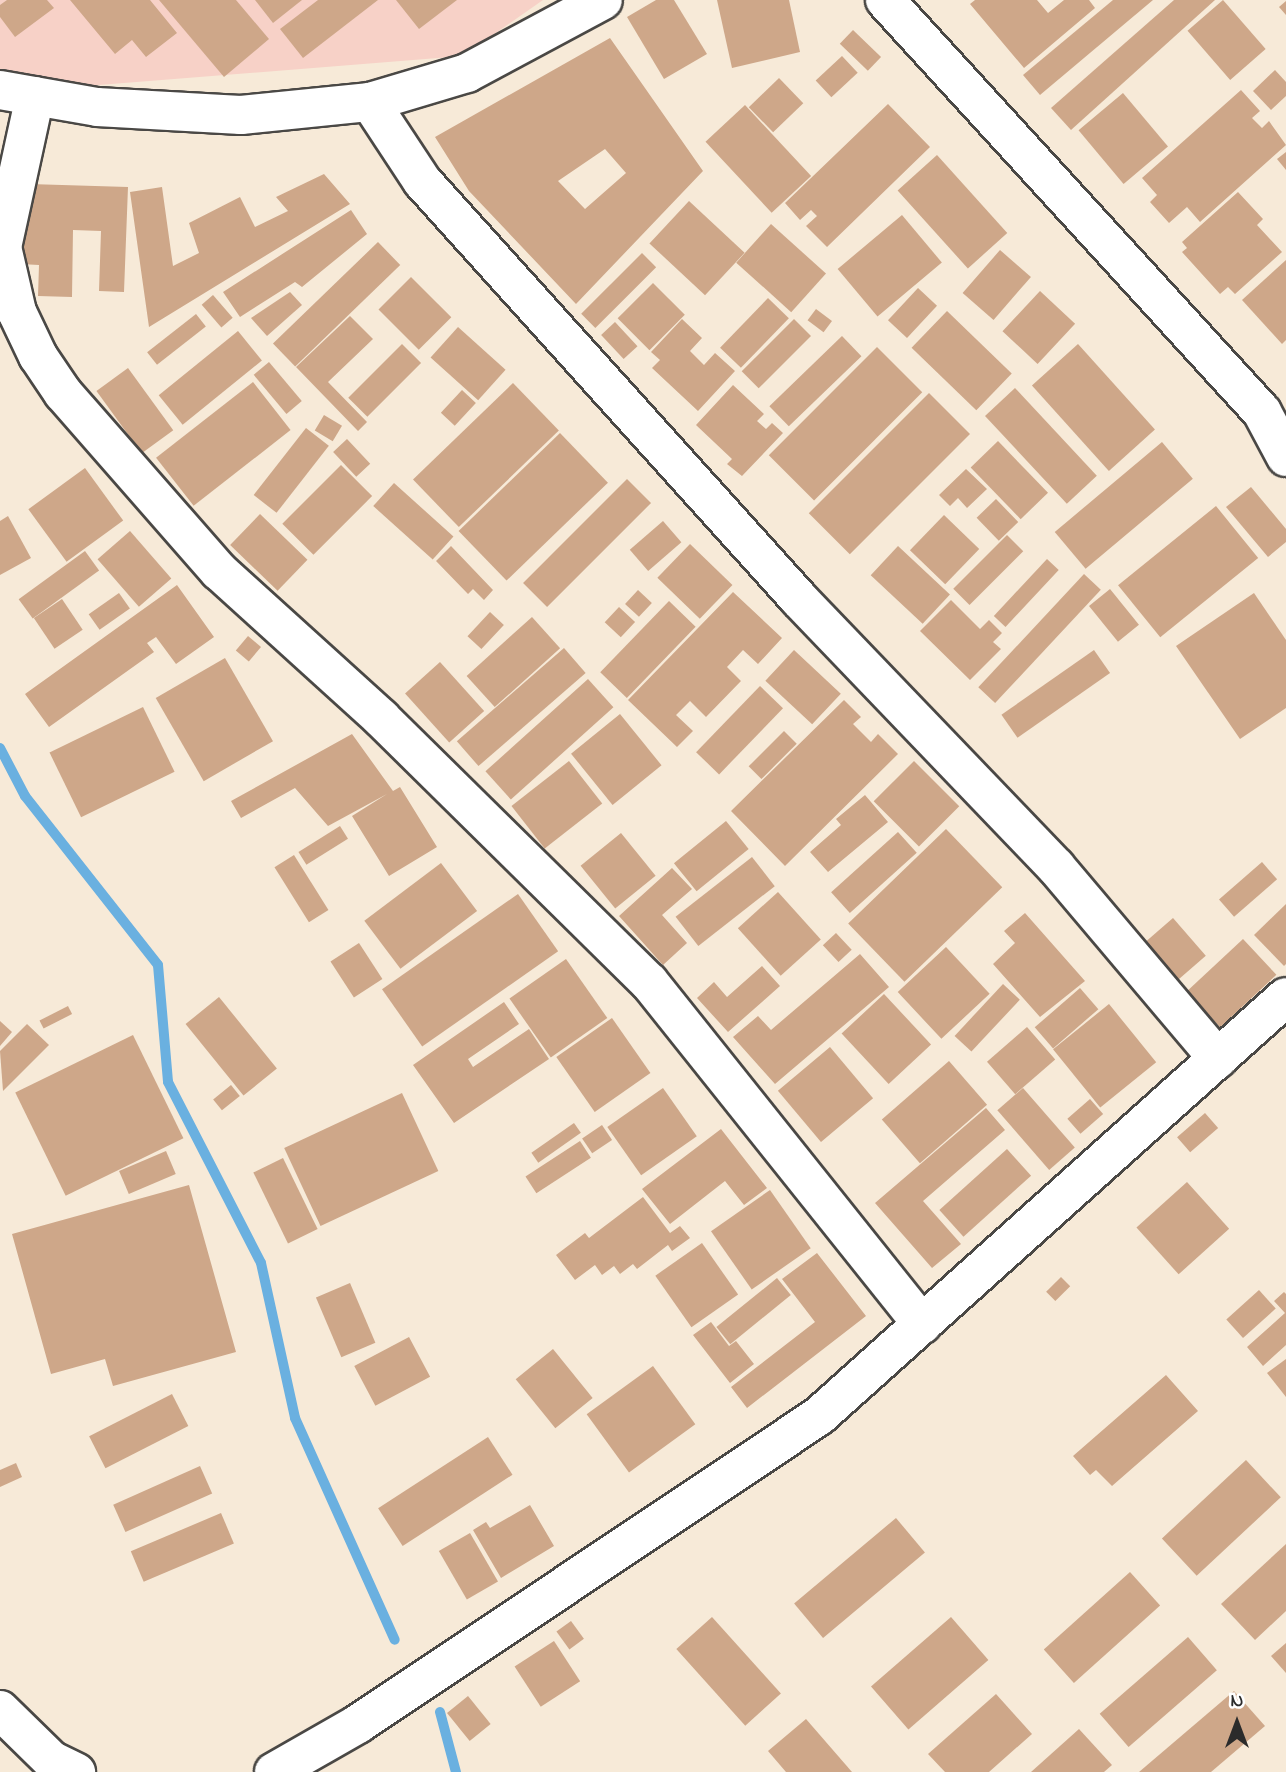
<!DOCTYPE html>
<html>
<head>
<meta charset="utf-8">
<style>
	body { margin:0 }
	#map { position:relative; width:1286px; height:1772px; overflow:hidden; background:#f7ead8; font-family:"Indie Flower",sans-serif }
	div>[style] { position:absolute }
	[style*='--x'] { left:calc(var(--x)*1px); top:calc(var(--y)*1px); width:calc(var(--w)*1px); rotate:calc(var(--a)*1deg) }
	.built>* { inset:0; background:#f7d1c7 }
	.stream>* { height:10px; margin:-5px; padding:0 5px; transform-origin:5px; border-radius:5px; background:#6ab0e0 }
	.building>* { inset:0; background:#cea789; transform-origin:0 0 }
	.roads { filter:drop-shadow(2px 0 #4a4845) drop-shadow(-2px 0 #4a4845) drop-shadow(0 2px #4a4845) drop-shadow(0 -2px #4a4845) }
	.minor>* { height:38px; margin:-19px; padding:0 19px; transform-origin:19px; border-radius:19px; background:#fff }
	span { translate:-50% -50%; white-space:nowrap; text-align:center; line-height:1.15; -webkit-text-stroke:5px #fff; paint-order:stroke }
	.north { position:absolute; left:1202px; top:1688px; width:70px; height:70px; -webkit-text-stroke:5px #fff; paint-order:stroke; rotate:0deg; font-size:19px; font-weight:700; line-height:28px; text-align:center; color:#2b2b2b }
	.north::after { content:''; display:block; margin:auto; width:24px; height:32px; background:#2b2b2b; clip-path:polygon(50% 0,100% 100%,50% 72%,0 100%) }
</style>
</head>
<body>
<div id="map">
	<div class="built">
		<i style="clip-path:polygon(0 0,543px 0,463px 56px,61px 88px,0 71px)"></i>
	</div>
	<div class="stream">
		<i style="--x:0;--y:748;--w:54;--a:62.5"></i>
		<i style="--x:25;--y:796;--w:215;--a:51.8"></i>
		<i style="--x:158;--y:965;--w:117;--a:85.1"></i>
		<i style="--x:168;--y:1082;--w:203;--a:62.8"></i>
		<i style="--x:261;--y:1263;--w:159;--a:77.6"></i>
		<i style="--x:295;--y:1418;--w:243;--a:65.8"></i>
		<i style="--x:440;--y:1712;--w:62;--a:75.1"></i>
	</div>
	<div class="building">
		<i style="clip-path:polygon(7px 0,47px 0,54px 8px,15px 37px,0 17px,0 5px)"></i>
		<i style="clip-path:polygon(70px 0,150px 0,177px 33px,146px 57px,132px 40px,115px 54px)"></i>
		<i style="clip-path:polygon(159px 0,236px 0,269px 39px,224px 77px)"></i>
		<i style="clip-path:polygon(255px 0,302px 0,273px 23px)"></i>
		<i style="clip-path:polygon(318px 0,378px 0,303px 58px,280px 29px)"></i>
		<i style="clip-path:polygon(396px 0,457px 0,419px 29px)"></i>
		<i style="clip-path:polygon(656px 0,674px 0,707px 54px,664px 79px,627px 17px)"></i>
		<i style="clip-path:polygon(717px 0,789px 0,800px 52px,732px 68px)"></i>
		<i style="clip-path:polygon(975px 0,1037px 0,1048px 13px,1064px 0,1089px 0,1095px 8px,1024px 68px,970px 4px)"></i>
		<i style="clip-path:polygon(1113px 0,1153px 0,1040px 95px,1023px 75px)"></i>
		<i style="clip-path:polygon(1174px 0,1215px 0,1071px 130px,1051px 108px)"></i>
		<i style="left:1223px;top:0;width:65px;height:47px;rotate:49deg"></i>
		<i style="clip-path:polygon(1286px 1px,1286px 15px,1279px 7px)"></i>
		<i style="left:853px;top:30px;width:39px;height:19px;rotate:44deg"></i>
		<i style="clip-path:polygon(evenodd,610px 38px,703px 171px,576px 304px,469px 191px,435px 137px,610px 38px,605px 149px,626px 173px,585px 209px,558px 181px,605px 149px)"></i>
		<i style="left:842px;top:56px;width:23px;height:36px;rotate:47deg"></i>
		<i style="clip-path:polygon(1275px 70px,1286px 82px,1286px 96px,1271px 110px,1253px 91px)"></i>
		<i style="left:779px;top:78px;width:35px;height:42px;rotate:46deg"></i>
		<i style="clip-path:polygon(1241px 90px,1260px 111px,1252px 118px,1262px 128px,1269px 121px,1286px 145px,1200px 222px,1187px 207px,1169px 223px,1150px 202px,1157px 195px,1142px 178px)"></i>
		<i style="left:1123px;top:93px;width:70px;height:58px;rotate:50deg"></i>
		<i style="clip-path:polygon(888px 104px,930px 147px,827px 247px,806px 226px,817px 216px,811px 210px,800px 220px,785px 203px)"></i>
		<i style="left:745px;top:105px;width:97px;height:54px;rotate:47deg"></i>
		<i style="clip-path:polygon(1286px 152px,1286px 170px,1277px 159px)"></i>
		<i style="left:937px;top:155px;width:105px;height:53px;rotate:48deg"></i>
		<i style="clip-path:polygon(324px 174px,350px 204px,149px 327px,130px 192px,162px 187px,173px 266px,199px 253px,189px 223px,240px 197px,255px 227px,288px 211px,276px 197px)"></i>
		<i style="clip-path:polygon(29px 184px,128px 187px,124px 292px,99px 291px,101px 231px,73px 230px,72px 297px,38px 296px,39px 265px,20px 264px)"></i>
		<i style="clip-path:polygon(1238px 192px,1263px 219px,1257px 225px,1282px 252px,1235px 294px,1228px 287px,1220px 294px,1182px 252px,1187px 248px,1182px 242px)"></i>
		<i style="left:689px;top:201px;width:76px;height:58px;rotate:43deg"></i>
		<i style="clip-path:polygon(351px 210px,367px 234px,302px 287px,295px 282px,240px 317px,223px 292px)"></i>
		<i style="left:902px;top:215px;width:62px;height:84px;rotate:50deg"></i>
		<i style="left:771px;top:224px;width:74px;height:52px;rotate:42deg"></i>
		<i style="left:378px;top:242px;width:32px;height:146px;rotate:46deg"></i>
		<i style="left:1000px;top:250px;width:41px;height:57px;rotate:41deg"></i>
		<i style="left:642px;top:253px;width:20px;height:86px;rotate:45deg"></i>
		<i style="clip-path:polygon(1286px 260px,1286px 340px,1282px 344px,1242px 300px)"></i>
		<i style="left:411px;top:277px;width:57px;height:46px;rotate:45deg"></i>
		<i style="left:653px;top:283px;width:45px;height:50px;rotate:45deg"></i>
		<i style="left:918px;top:288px;width:26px;height:44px;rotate:43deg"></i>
		<i style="left:1040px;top:291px;width:48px;height:55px;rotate:43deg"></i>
		<i style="clip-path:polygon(290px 292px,302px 305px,267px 336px,251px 318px)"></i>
		<i style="left:213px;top:295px;width:30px;height:15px;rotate:49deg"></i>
		<i style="left:768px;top:298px;width:29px;height:69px;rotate:44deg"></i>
		<i style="left:816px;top:309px;width:20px;height:14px;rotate:37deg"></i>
		<i style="left:947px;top:311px;width:90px;height:51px;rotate:44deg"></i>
		<i style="left:196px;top:314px;width:16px;height:62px;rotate:52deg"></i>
		<i style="clip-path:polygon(350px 316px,373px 339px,328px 382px,367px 422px,358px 431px,296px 367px)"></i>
		<i style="clip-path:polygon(682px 319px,702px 338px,690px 351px,704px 365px,715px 353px,735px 371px,698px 411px,652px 368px,660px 360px,651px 352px)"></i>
		<i style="left:794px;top:319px;width:24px;height:74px;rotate:45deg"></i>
		<i style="left:615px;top:322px;width:33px;height:19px;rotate:47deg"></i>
		<i style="left:458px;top:327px;width:64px;height:41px;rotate:42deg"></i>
		<i style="left:238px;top:331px;width:38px;height:102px;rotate:51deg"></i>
		<i style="left:842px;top:336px;width:28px;height:101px;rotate:46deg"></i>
		<i style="left:402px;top:344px;width:27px;height:76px;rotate:45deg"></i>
		<i style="left:1078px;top:344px;width:115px;height:62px;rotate:48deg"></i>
		<i style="left:877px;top:347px;width:64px;height:153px;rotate:45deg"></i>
		<i style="left:269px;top:362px;width:51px;height:20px;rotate:50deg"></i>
		<i style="left:128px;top:368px;width:77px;height:39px;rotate:54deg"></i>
		<i style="left:253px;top:382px;width:61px;height:123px;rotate:52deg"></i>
		<i style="left:513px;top:383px;width:66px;height:139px;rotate:46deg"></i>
		<i style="clip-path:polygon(733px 385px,764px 414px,757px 421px,766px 429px,772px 423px,783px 433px,742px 476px,727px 464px,732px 459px,696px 425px)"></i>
		<i style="left:1015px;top:388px;width:120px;height:41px;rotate:47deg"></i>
		<i style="left:462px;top:390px;width:19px;height:31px;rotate:43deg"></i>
		<i style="left:929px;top:393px;width:58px;height:170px;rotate:45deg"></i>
		<i style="left:324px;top:415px;width:21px;height:18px;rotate:31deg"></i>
		<i style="left:306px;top:428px;width:29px;height:85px;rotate:38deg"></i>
		<i style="left:560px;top:433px;width:69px;height:141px;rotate:46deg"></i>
		<i style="left:347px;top:439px;width:34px;height:19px;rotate:47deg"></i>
		<i style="left:998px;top:441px;width:72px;height:38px;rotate:46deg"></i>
		<i style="left:1162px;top:442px;width:48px;height:140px;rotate:50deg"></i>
		<i style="left:341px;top:465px;width:44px;height:83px;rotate:45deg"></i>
		<i style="left:85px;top:468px;width:65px;height:70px;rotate:54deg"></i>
		<i style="clip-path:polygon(966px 469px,987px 489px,967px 508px,958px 498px,950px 506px,939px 495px)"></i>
		<i style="left:627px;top:479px;width:34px;height:147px;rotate:45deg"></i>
		<i style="left:394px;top:483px;width:80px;height:31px;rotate:42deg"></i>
		<i style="clip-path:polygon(1251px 487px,1286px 529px,1286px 542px,1268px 557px,1226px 507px)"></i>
		<i style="left:996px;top:499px;width:32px;height:27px;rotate:46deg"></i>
		<i style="left:1216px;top:506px;width:67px;height:126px;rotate:51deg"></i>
		<i style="left:260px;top:514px;width:66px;height:43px;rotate:44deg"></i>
		<i style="left:944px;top:515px;width:49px;height:49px;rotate:44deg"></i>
		<i style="clip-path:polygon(8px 516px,31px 558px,0 575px,0 521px)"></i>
		<i style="left:663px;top:521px;width:28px;height:44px;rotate:49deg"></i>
		<i style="left:130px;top:531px;width:63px;height:43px;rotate:49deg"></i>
		<i style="left:1007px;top:535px;width:23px;height:76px;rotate:45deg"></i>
		<i style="left:690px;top:544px;width:59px;height:47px;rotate:44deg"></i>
		<i style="clip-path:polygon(451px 546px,493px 590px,484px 600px,473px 589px,468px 594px,436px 561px)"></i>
		<i style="left:898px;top:546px;width:71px;height:40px;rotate:43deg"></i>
		<i style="left:85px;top:551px;width:24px;height:82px;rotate:54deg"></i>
		<i style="left:1047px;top:559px;width:16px;height:78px;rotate:43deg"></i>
		<i style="left:1084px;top:574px;width:23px;height:155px;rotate:43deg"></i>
		<i style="clip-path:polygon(177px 585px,214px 637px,176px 664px,156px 637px,147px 643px,154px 652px,49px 727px,25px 694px)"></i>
		<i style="left:1110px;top:589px;width:46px;height:27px;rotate:51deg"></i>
		<i style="left:638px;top:590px;width:19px;height:19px;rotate:43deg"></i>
		<i style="clip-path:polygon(733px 592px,782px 638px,758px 664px,743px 650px,727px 667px,741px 681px,706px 717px,690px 701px,676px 715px,693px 731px,677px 747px,628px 700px)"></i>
		<i style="left:119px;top:593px;width:19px;height:37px;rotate:55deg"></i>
		<i style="clip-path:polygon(1254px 593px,1286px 640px,1286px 708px,1240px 739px,1176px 646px)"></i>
		<i style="left:62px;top:599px;width:37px;height:34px;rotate:56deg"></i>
		<i style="clip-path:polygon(951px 600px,980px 629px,989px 620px,1002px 633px,993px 642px,1001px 649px,970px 680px,920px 631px)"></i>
		<i style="left:669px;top:601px;width:37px;height:99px;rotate:44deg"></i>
		<i style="left:619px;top:607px;width:22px;height:21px;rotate:43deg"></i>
		<i style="left:490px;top:612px;width:19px;height:33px;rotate:43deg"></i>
		<i style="left:532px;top:617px;width:42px;height:88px;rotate:48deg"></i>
		<i style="left:248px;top:636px;width:17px;height:19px;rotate:40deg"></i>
		<i style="left:564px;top:648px;width:33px;height:142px;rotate:49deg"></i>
		<i style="left:794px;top:650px;width:64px;height:42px;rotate:43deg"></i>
		<i style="left:1094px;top:650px;width:28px;height:113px;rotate:55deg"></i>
		<i style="left:225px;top:658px;width:96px;height:80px;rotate:60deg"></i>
		<i style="left:440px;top:662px;width:66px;height:47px;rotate:48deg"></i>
		<i style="left:588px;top:679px;width:38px;height:138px;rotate:48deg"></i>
		<i style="left:760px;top:686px;width:32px;height:92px;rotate:44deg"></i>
		<i style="clip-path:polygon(844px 700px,861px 717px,853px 724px,871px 742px,878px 734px,898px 754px,785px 866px,731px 811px)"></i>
		<i style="left:143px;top:707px;width:72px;height:104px;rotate:64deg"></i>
		<i style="left:620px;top:714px;width:66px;height:63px;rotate:51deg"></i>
		<i style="left:784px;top:731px;width:18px;height:50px;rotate:45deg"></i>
		<i style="clip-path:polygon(352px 734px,393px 791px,400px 787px,437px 847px,389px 876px,352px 816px,387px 794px,328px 826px,295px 788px,241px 818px,231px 801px)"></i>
		<i style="left:569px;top:761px;width:54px;height:73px;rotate:52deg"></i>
		<i style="left:914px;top:761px;width:64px;height:57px;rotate:45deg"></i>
		<i style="clip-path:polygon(865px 795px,888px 822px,828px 872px,810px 852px,841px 825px,836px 819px)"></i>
		<i style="left:726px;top:821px;width:36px;height:67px;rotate:51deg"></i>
		<i style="left:340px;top:826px;width:15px;height:49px;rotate:58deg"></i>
		<i style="left:946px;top:829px;width:81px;height:136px;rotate:46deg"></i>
		<i style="left:898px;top:832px;width:28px;height:90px;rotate:48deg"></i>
		<i style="left:621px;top:833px;width:55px;height:52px;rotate:51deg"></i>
		<i style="left:294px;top:855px;width:65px;height:23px;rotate:58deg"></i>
		<i style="left:752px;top:857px;width:37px;height:97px;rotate:52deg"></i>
		<i style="left:1262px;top:862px;width:23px;height:57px;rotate:49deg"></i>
		<i style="left:441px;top:863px;width:60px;height:96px;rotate:53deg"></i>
		<i style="clip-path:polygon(672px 868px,692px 889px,662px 915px,687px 943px,663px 965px,619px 916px)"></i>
		<i style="left:778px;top:892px;width:64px;height:54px;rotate:48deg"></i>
		<i style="left:518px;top:894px;width:70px;height:166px;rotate:55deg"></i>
		<i style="clip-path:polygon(1286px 904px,1286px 964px,1284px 966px,1254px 935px)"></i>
		<i style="clip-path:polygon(1025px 913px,1085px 981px,1040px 1017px,993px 964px,1015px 943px,1004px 931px)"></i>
		<i style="left:1173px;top:918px;width:50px;height:37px;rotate:49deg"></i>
		<i style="left:836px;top:933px;width:23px;height:18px;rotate:47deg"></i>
		<i style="left:1243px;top:939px;width:49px;height:77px;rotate:47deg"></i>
		<i style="left:359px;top:943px;width:43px;height:34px;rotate:57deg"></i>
		<i style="left:946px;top:947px;width:64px;height:66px;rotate:47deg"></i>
		<i style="clip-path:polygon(860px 954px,889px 987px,775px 1084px,733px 1037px,758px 1016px,771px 1030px)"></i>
		<i style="left:566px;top:959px;width:72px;height:69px;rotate:55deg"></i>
		<i style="clip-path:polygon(762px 966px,780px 986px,728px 1032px,697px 998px,714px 982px,727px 997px)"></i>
		<i style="left:1003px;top:984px;width:23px;height:71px;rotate:43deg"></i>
		<i style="left:1080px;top:988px;width:28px;height:60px;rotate:49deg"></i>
		<i style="left:884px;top:994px;width:69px;height:58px;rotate:47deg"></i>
		<i style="left:219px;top:997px;width:92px;height:43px;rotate:51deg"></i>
		<i style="clip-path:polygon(504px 1002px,519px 1024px,468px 1059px,473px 1067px,529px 1029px,549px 1059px,454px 1123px,413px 1065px)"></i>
		<i style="left:1109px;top:1004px;width:75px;height:72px;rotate:51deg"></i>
		<i style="left:68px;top:1006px;width:9px;height:32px;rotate:63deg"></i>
		<i style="left:612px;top:1018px;width:67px;height:68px;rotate:55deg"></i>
		<i style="clip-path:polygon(0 1021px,12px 1032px,0 1046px)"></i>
		<i style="clip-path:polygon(27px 1024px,49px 1045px,3px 1091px,0 1051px)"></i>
		<i style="left:1027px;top:1027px;width:43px;height:53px;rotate:49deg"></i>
		<i style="left:133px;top:1035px;width:115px;height:131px;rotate:64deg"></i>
		<i style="left:830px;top:1047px;width:67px;height:68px;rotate:50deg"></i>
		<i style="left:949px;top:1061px;width:58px;height:89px;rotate:49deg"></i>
		<i style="left:231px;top:1085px;width:14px;height:23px;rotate:51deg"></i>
		<i style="left:663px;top:1088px;width:59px;height:68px;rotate:55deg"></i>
		<i style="left:1023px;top:1088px;width:79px;height:34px;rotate:49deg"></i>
		<i style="left:402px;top:1093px;width:86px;height:130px;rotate:65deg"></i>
		<i style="left:1090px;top:1099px;width:20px;height:30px;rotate:49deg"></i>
		<i style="clip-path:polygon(986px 1108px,1005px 1130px,923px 1201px,961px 1244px,932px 1268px,875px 1203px)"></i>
		<i style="left:1205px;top:1113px;width:20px;height:37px;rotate:49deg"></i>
		<i style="left:574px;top:1123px;width:12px;height:52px;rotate:55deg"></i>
		<i style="left:602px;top:1125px;width:18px;height:24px;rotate:56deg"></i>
		<i style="clip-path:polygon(721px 1129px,767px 1188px,744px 1205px,725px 1181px,670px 1224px,642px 1189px)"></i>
		<i style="left:580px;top:1141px;width:20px;height:65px;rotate:57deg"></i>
		<i style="left:1007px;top:1149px;width:36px;height:91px;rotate:48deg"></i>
		<i style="left:166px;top:1151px;width:25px;height:51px;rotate:67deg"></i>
		<i style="left:283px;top:1158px;width:79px;height:33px;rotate:64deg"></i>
		<i style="left:1187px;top:1182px;width:63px;height:68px;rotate:48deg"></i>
		<i style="clip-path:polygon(189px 1185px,236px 1352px,113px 1386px,105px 1359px,51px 1374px,12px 1234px)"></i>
		<i style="left:770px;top:1190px;width:71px;height:72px;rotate:55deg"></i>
		<i style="clip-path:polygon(643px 1197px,670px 1233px,680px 1226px,690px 1238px,672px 1251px,668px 1245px,637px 1269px,633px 1264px,620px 1274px,614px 1266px,602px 1275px,595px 1265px,575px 1280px,556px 1255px,585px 1233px,589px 1238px)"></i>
		<i style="left:702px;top:1243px;width:63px;height:57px;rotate:55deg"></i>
		<i style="clip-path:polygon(817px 1253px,866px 1316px,747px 1408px,731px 1387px,815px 1322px,782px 1279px)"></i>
		<i style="left:1061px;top:1277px;width:13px;height:21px;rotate:45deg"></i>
		<i style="left:777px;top:1278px;width:22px;height:78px;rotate:51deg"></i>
		<i style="left:350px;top:1283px;width:65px;height:37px;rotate:67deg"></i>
		<i style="left:1259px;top:1290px;width:25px;height:44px;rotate:48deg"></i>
		<i style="clip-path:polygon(1284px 1292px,1286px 1294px,1286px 1345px,1263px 1366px,1247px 1347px,1285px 1313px,1274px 1301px)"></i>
		<i style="clip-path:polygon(711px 1322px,729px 1346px,736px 1341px,754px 1364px,730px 1383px,693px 1335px)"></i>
		<i style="left:409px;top:1337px;width:45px;height:62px;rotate:62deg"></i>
		<i style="left:553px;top:1349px;width:63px;height:48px;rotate:51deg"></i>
		<i style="clip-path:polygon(1286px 1359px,1286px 1397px,1267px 1373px)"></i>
		<i style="left:653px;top:1366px;width:72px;height:82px;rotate:54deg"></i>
		<i style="clip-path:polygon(1166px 1375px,1198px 1411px,1112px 1486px,1096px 1470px,1090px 1475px,1073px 1456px)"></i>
		<i style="left:172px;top:1394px;width:36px;height:93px;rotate:63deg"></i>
		<i style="left:488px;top:1437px;width:45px;height:131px;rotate:57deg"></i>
		<i style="left:1246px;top:1460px;width:51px;height:115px;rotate:47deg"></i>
		<i style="clip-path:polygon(16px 1463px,22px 1477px,0 1487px,0 1470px)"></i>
		<i style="left:200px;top:1466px;width:30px;height:95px;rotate:66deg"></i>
		<i style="clip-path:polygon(530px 1505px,554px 1546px,501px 1578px,473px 1530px,486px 1522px,490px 1528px)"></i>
		<i style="left:221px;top:1513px;width:33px;height:98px;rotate:67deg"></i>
		<i style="left:896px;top:1518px;width:45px;height:133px;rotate:50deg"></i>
		<i style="left:470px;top:1533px;width:56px;height:36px;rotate:60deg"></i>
		<i style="clip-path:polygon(1286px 1544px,1286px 1611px,1255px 1640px,1221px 1604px)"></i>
		<i style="left:1130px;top:1572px;width:45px;height:116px;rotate:48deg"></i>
		<i style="left:712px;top:1617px;width:103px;height:48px;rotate:48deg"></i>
		<i style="left:951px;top:1617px;width:57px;height:106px;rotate:49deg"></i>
		<i style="left:571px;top:1621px;width:22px;height:18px;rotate:54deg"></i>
		<i style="left:1188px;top:1637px;width:44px;height:117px;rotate:49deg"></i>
		<i style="left:554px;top:1641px;width:48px;height:47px;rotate:57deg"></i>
		<i style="clip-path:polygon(1286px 1643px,1286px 1673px,1271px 1656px)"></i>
		<i style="clip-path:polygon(1234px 1691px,1265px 1726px,1211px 1772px,1139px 1772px)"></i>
		<i style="clip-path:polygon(996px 1694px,1032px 1734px,989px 1772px,945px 1772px,928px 1754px)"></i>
		<i style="left:468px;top:1696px;width:36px;height:27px;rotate:51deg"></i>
		<i style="clip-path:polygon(806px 1719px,852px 1772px,786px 1772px,768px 1751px)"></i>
		<i style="clip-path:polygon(1079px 1729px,1112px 1765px,1104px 1772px,1031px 1772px)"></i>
	</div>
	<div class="roads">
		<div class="minor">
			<i style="--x:885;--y:0;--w:558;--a:47.54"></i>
			<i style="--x:1262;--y:412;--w:51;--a:61.9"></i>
			<i style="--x:0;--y:90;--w:98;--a:9.9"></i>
			<i style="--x:97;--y:107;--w:144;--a:3.2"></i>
			<i style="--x:241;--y:115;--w:130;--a:-5.8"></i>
			<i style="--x:370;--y:102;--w:101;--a:-16.6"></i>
			<i style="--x:467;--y:73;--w:154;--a:-28.2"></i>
			<i style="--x:35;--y:96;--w:155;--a:102.3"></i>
			<i style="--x:2;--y:247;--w:67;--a:77"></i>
			<i style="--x:17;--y:312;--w:49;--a:64.5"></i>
			<i style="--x:38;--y:356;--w:45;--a:56"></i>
			<i style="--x:63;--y:393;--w:237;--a:48.8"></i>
			<i style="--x:219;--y:571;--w:219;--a:42.2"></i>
			<i style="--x:381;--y:718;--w:376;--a:44.6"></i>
			<i style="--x:649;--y:982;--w:438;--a:51.4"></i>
			<i style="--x:370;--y:102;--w:95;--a:56.6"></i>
			<i style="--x:422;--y:181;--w:563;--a:47.95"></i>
			<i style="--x:799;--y:599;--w:371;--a:46.2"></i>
			<i style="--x:1056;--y:867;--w:251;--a:49.8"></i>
			<i style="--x:0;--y:1710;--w:71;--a:44.4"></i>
			<i style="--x:51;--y:1760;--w:28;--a:26"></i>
			<i style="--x:274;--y:1772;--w:97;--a:-29.7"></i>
			<i style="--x:358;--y:1724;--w:554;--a:-33.75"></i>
			<i style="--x:819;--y:1416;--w:627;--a:-41.9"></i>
		</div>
	</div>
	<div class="north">N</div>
</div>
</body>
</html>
